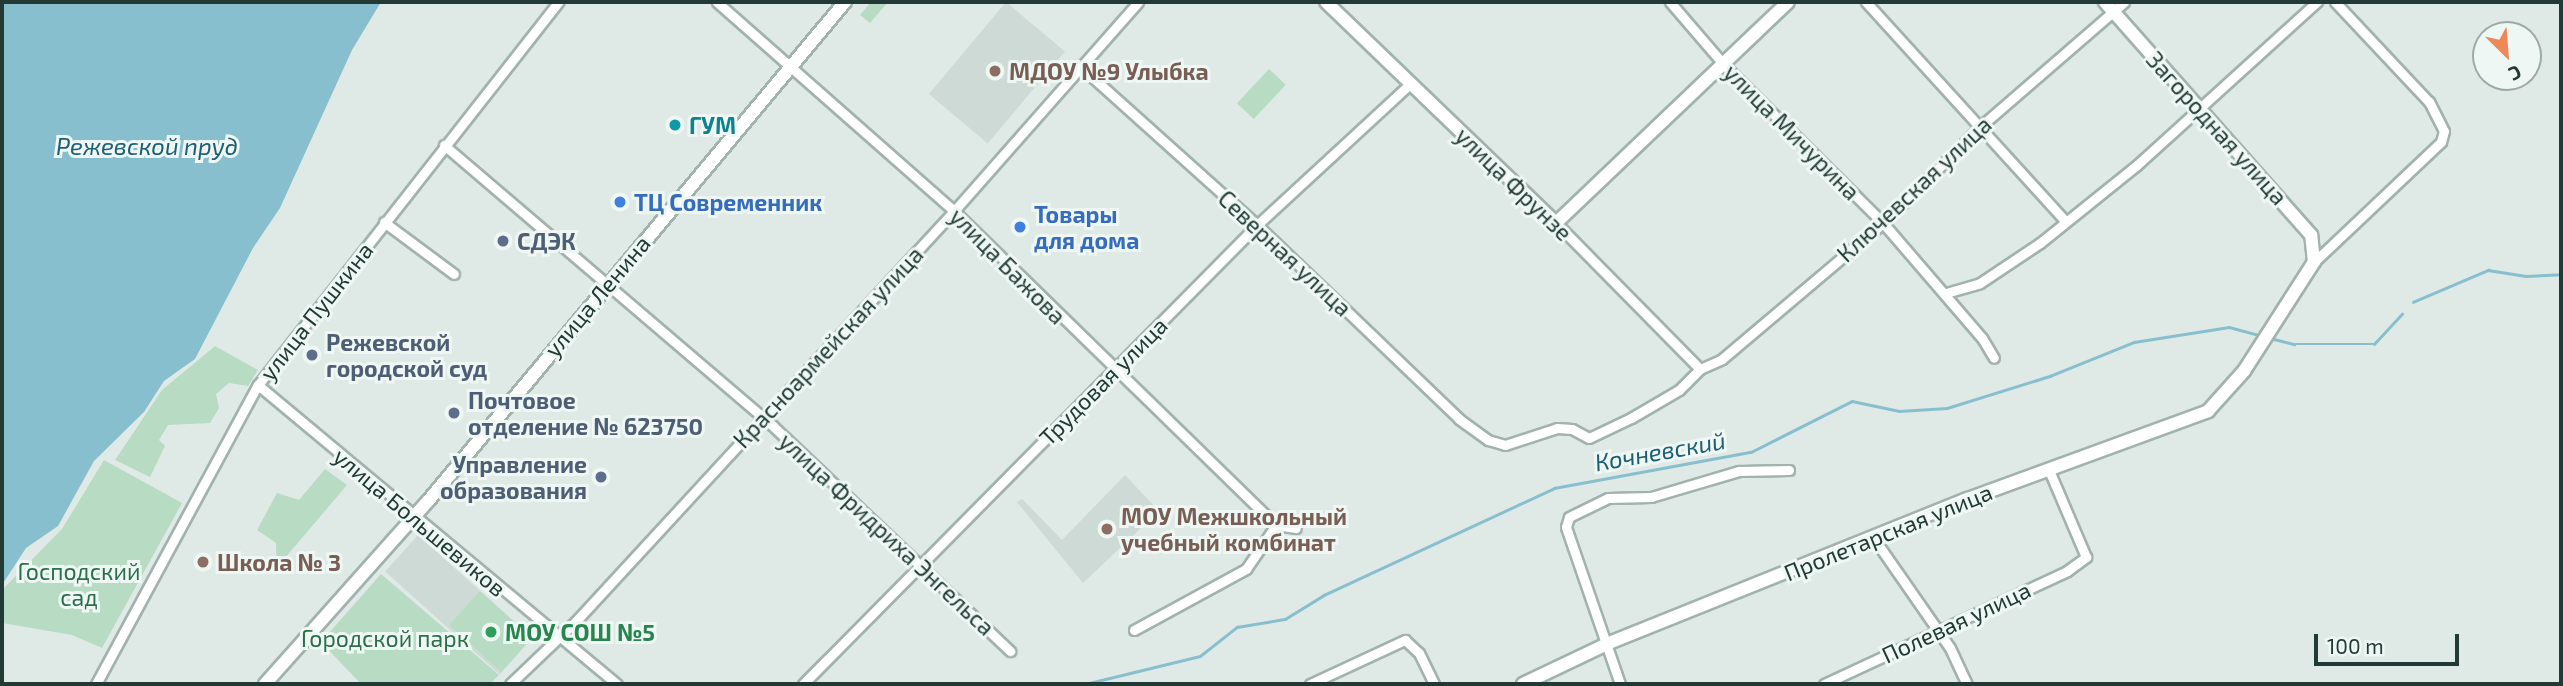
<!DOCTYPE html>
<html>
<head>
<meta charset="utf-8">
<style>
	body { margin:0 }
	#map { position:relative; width:2563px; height:686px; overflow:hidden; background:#dfeae6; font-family:"Exo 2",sans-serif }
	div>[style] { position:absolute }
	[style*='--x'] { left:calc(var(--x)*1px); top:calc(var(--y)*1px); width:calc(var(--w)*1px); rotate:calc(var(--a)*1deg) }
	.built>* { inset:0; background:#cddad5; transform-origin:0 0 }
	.green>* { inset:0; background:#b8dbc4; transform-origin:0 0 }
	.water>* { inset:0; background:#88bfcf }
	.stream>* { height:2.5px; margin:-1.25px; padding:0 1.25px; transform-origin:1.25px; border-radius:1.25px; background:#88bfcf }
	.roads { filter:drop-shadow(2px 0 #a2b2ad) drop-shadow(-2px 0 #a2b2ad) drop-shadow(0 2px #a2b2ad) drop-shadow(0 -2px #a2b2ad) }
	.street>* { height:9px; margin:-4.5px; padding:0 4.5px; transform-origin:4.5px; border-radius:4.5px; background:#fff }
	.secondary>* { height:12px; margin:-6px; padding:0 6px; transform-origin:6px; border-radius:6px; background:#fff }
	.dots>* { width:19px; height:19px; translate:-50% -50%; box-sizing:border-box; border:4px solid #eff7f4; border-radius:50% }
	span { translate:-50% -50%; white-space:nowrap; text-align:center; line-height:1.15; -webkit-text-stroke:6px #eff7f4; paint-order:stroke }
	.education-label { font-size:23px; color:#785e54; font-weight:700 }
	.left { translate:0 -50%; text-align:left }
	.culture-label { font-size:23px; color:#0d838f; font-weight:700 }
	.street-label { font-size:23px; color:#213a35 }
	.shop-label { font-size:23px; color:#366cbe; font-weight:700 }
	.service-label { font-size:23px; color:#4e5e75; font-weight:700 }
	.right { translate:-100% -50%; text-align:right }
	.park-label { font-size:23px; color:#2c6f4b }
	.leisure-label { font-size:23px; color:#27864d; font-weight:700 }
	.water-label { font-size:24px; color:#1d5f74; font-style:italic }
	.frame { position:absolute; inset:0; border:4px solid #213a35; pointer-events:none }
	.north { position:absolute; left:2472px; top:21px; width:70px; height:70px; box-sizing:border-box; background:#eff7f4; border:2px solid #9daba8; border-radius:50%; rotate:155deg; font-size:19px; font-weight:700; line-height:28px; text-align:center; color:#213a35 }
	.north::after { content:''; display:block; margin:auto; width:24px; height:32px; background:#ef8858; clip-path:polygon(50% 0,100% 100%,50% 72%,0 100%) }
	.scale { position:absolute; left:2314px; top:634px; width:145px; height:32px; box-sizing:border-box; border:4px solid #213a35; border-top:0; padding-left:9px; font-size:21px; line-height:24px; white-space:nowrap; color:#213a35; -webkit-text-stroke:5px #eff7f4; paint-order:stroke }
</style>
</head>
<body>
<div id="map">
	<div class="built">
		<i style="left:1006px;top:2px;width:77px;height:120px;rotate:40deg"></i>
		<i style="clip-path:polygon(1125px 475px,1159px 511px,1083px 583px,1017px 502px,1022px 499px,1062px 540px)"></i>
		<i style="left:418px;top:535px;width:154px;height:49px;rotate:42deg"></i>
	</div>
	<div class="green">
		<i style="clip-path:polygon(871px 2px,888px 2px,870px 23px,860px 15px)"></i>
		<i style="left:1269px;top:69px;width:23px;height:47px;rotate:43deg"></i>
		<i style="clip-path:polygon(215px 346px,258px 370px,248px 386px,229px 383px,216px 394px,219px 408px,210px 423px,168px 425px,159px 440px,165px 446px,150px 477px,115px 460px,162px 390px)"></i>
		<i style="clip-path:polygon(104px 460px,182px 503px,102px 648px,72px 635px,2px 623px,2px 590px,62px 529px)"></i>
		<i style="clip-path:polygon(325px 469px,347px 485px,285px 558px,286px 573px,277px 573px,276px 543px,257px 530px,277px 493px,299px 500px)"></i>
		<i style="clip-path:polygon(381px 574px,499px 675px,490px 684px,361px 684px,321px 642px)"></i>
		<i style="left:480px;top:591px;width:70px;height:46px;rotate:42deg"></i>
	</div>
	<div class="water">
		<i style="clip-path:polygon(2px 2px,381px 2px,352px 50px,280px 208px,253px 248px,195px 359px,164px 381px,144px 412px,94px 461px,58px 526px,26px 548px,2px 585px)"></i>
	</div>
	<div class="stream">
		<i style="--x:2413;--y:302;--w:82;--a:-23.1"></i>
		<i style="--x:2488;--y:270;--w:38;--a:9"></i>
		<i style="--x:2526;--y:276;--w:35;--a:-3"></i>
		<i style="--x:2274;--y:339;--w:21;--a:14"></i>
		<i style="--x:2294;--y:344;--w:80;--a:0"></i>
		<i style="--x:2374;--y:344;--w:41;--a:-47"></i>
		<i style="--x:1085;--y:684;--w:118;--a:-13.7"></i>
		<i style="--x:1200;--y:656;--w:47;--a:-38.1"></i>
		<i style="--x:1237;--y:627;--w:49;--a:-9.5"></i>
		<i style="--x:1285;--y:619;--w:46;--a:-31.6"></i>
		<i style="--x:1324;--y:595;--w:254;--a:-24.9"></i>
		<i style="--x:1554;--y:488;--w:200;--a:-10.4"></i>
		<i style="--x:1751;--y:452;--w:113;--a:-26.8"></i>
		<i style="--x:1852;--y:401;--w:48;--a:12"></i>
		<i style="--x:1899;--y:411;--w:48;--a:-3.6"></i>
		<i style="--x:1947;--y:408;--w:108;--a:-17.3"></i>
		<i style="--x:2050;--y:376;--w:91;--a:-22"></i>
		<i style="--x:2134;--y:342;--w:96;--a:-9"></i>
		<i style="--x:2229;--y:327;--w:30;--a:15"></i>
	</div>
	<div class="roads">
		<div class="street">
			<i style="--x:717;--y:2;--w:316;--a:41.4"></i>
			<i style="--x:954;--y:211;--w:450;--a:44.3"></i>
			<i style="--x:1276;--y:525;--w:20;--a:9"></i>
			<i style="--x:1670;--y:2;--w:84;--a:49.3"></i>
			<i style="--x:1725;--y:66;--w:223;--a:44.8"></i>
			<i style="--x:1883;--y:223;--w:152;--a:49.3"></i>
			<i style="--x:1982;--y:338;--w:23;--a:59"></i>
			<i style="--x:1866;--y:2;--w:296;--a:47.7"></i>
			<i style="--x:1081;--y:67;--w:237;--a:41.9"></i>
			<i style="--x:1257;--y:225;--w:280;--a:43.8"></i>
			<i style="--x:1459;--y:419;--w:36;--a:36"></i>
			<i style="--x:1488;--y:440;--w:18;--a:16"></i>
			<i style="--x:1505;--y:445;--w:55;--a:-18.1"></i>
			<i style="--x:1557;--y:428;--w:15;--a:4"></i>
			<i style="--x:1572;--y:429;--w:19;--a:28"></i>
			<i style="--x:1589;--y:438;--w:47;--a:-25.5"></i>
			<i style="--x:1631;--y:418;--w:56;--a:-30.3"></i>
			<i style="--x:1679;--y:390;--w:30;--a:-45"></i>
			<i style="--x:1700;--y:369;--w:24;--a:-24"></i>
			<i style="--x:1722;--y:359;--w:211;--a:-40.2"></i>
			<i style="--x:1883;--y:223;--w:138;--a:-44.7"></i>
			<i style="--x:1981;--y:126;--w:189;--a:-40.9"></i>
			<i style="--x:444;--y:145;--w:433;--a:40.5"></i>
			<i style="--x:773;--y:426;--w:327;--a:43.5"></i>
			<i style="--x:384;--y:222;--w:87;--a:36.6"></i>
			<i style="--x:1556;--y:223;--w:205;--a:45.4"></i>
			<i style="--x:2314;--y:262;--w:175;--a:-43.4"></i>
			<i style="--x:2441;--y:142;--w:11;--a:-75"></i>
			<i style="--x:2444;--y:131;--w:33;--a:-117"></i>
			<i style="--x:2429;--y:102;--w:137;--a:-133.2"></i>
			<i style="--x:1946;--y:293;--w:35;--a:-16"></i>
			<i style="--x:1980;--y:283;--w:72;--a:-33.7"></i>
			<i style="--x:2040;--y:243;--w:124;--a:-38.8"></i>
			<i style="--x:2137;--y:165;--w:243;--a:-42.2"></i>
			<i style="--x:258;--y:385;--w:467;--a:39.8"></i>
			<i style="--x:1875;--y:540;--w:131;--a:55.2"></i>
			<i style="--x:1950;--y:648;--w:40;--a:65"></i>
			<i style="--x:1134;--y:630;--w:128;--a:-28.6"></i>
			<i style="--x:1246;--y:569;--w:53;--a:-55.7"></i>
			<i style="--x:96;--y:684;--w:340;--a:-61.6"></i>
			<i style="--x:258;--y:385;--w:487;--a:-51.9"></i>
			<i style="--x:510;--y:684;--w:91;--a:-43.7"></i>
			<i style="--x:576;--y:621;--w:558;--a:-47.33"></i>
			<i style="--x:954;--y:211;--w:278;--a:-48.6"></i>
			<i style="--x:803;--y:684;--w:646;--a:-45.31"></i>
			<i style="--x:1257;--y:225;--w:208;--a:-42.7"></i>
			<i style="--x:1310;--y:684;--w:105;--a:-24.9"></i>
			<i style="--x:1405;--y:640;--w:19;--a:43"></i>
			<i style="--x:1419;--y:653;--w:34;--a:64"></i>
			<i style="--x:1620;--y:684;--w:166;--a:-109"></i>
			<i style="--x:1566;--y:527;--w:10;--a:-73"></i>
			<i style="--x:1569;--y:517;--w:43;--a:-26"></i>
			<i style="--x:1608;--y:498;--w:43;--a:-1.3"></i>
			<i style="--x:1651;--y:497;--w:92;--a:-16.5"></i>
			<i style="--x:1739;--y:471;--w:50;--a:-1.1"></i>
			<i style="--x:1824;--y:684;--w:268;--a:-24.9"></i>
			<i style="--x:2067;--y:571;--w:24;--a:-36"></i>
			<i style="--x:2086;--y:557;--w:97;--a:-113.1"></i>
		</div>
		<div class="secondary">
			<i style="--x:1326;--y:2;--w:319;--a:43.9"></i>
			<i style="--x:1556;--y:223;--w:320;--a:-43.6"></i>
			<i style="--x:265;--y:684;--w:246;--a:-48.3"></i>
			<i style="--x:429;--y:500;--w:649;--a:-50.13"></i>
			<i style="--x:1523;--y:684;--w:95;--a:-25.5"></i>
			<i style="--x:1609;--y:643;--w:387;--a:-21.9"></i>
			<i style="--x:1968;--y:499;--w:256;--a:-20.1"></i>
			<i style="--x:2208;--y:411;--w:54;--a:-48"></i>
			<i style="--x:2244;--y:371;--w:130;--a:-57.3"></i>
			<i style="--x:2314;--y:262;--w:27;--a:-96"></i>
			<i style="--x:2311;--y:235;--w:311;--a:-131.5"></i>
		</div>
	</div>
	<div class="dots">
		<i style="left:995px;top:71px;background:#8d6e63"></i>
		<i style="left:675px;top:125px;background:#0f9aa8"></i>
		<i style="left:620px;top:202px;background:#3f7fe0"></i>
		<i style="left:1020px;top:227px;background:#3f7fe0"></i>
		<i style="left:503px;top:241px;background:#5c6f8a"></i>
		<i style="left:312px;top:355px;background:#5c6f8a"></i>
		<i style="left:454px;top:413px;background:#5c6f8a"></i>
		<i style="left:601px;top:477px;background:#5c6f8a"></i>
		<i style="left:1107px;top:529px;background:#8d6e63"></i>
		<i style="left:203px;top:562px;background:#8d6e63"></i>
		<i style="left:491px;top:632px;background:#2e9e5b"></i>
	</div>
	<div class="education-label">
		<span class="left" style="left:1009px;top:71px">МДОУ №9 Улыбка</span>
		<span class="left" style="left:1121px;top:529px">МОУ Межшкольный<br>учебный комбинат</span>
		<span class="left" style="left:217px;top:562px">Школа № 3</span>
	</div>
	<div class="culture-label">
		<span class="left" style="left:689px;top:125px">ГУМ</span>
	</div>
	<div class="street-label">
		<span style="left:2217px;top:128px;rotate:48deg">Загородная улица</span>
		<span style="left:1792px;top:132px;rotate:45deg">улица Мичурина</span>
		<span style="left:1514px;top:184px;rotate:44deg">улица Фрунзе</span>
		<span style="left:1914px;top:189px;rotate:-43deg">Ключевская улица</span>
		<span style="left:1285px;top:253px;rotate:43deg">Северная улица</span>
		<span style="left:1008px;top:266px;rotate:45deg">улица Бажова</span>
		<span style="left:597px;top:296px;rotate:-50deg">улица Ленина</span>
		<span style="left:316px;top:311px;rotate:-52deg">улица Пушкина</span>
		<span style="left:828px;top:347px;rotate:-47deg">Красноармейская улица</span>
		<span style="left:1103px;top:381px;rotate:-45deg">Трудовая улица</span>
		<span style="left:420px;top:522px;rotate:40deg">улица Большевиков</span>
		<span style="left:1888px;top:532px;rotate:-22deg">Пролетарская улица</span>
		<span style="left:887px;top:534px;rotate:43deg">улица Фридриха Энгельса</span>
		<span style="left:1956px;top:622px;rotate:-25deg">Полевая улица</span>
	</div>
	<div class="shop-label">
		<span class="left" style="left:634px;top:202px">ТЦ Современник</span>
		<span class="left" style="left:1034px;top:227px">Товары<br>для дома</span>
	</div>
	<div class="service-label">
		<span class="left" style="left:517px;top:241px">СДЭК</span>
		<span class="left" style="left:326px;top:355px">Режевской<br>городской суд</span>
		<span class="left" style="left:468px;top:413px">Почтовое<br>отделение № 623750</span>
		<span class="right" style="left:587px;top:477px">Управление<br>образования</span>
	</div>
	<div class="park-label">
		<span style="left:79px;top:584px">Господский<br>сад</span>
		<span style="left:385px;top:638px">Городской парк</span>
	</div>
	<div class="leisure-label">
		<span class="left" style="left:505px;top:632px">МОУ СОШ №5</span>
	</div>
	<div class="water-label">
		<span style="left:147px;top:146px">Режевской пруд</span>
		<span style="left:1660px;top:451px;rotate:-10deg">Кочневский</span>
	</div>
	<div class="frame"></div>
	<div class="north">С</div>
	<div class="scale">100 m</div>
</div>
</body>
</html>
